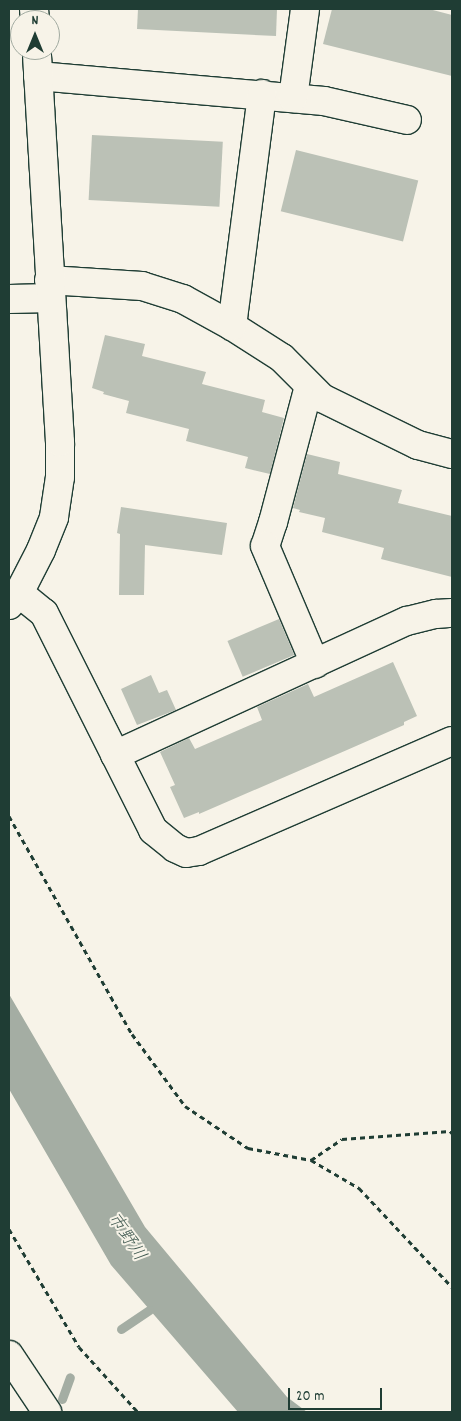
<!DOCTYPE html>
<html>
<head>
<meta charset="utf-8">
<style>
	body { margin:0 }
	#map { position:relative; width:461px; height:1421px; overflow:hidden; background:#f7f3e8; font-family:Dekko,"Klee One",sans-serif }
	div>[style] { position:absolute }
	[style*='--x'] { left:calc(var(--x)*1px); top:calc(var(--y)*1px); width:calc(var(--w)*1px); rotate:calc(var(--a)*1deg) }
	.water>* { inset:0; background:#a4ada3 }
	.stream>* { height:9px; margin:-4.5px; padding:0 4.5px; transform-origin:4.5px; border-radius:4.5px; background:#a4ada3 }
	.building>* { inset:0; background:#bbc1b6; transform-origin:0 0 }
	.path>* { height:3px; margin-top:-1.5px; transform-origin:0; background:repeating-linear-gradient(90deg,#1f3d34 0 5px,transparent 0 9px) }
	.roads { filter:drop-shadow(1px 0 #1f3d34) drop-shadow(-1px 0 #1f3d34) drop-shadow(0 1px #1f3d34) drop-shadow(0 -1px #1f3d34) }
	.minor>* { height:28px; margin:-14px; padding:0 14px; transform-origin:14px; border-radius:14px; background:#f7f3e8 }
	span { translate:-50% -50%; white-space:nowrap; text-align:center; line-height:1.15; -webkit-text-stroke:4px #f7f3e8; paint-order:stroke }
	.water-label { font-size:18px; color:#405950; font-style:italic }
	.frame { position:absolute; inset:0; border:10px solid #1f3d34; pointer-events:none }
	.north { position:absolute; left:10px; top:10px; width:50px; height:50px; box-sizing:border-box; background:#f7f3e8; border:1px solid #a1aaa0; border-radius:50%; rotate:0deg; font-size:14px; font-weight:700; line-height:20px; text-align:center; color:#1f3d34 }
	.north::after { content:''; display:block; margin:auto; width:18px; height:22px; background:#1f3d34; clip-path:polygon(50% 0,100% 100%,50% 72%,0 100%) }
	.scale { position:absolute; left:288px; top:1388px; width:94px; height:22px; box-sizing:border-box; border:2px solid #1f3d34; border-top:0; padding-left:6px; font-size:15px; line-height:18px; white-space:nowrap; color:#1f3d34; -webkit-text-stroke:4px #f7f3e8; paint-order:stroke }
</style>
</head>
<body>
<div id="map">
	<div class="water">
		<i style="clip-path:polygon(9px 994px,145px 1227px,287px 1397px,307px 1412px,238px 1412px,111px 1265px,9px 1089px)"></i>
	</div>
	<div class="stream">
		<i style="--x:121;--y:1329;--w:34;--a:-34"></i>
		<i style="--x:62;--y:1399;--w:23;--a:-70"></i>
	</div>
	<div class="building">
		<i style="clip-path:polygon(138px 9px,277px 9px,276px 36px,137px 29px)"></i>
		<i style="clip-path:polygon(332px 9px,429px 9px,452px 15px,452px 76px,323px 44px)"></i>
		<i style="left:92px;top:135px;width:131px;height:65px;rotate:3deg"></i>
		<i style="left:296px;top:150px;width:126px;height:63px;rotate:14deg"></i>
		<i style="clip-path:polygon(105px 335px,145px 344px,142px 356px,206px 372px,202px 384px,265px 400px,262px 412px,284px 418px,270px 474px,245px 468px,248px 457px,186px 441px,189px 429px,126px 413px,129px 401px,103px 394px,104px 392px,92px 388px)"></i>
		<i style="clip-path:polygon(307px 454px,340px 462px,338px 474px,402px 490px,398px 503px,452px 516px,452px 577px,381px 559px,384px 548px,322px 532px,325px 518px,299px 512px,300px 510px,293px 508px)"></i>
		<i style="clip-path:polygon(121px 507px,227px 523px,222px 555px,145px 545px,144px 595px,119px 595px,120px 534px,117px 533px)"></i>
		<i style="left:279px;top:619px;width:39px;height:56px;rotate:67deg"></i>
		<i style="clip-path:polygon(393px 662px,417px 716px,404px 722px,404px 725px,347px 750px,199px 814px,199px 812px,184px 818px,170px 787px,175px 785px,160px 752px,189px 738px,195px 749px,262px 720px,257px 707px,308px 684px,314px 697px)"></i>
		<i style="clip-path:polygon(151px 675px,159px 693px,167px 690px,176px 710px,137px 725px,121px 689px)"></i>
	</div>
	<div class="path">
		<i style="--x:9;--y:816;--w:250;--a:60.6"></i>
		<i style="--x:132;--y:1034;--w:89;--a:53.6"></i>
		<i style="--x:185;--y:1106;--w:76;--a:33.7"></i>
		<i style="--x:248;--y:1148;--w:64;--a:10.8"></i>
		<i style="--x:311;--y:1160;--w:56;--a:30.3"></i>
		<i style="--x:359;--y:1188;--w:136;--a:46.8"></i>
		<i style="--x:311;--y:1160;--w:37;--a:-34"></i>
		<i style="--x:342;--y:1139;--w:108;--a:-4.2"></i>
		<i style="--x:450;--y:1131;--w:3;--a:45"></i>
		<i style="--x:9;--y:1229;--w:137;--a:59.3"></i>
		<i style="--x:79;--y:1347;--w:88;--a:47.8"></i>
	</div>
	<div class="roads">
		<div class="minor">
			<i style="--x:34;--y:9;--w:11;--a:85"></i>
			<i style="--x:38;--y:76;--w:287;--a:5"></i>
			<i style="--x:324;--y:101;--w:85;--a:12.9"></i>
			<i style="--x:293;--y:98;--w:90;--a:-82.3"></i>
			<i style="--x:49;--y:280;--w:93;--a:3.7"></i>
			<i style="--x:142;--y:286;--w:43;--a:17.6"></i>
			<i style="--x:183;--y:299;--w:56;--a:28.9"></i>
			<i style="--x:232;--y:326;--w:59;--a:32.6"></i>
			<i style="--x:282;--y:358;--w:57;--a:45"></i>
			<i style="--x:322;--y:398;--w:107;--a:26.1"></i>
			<i style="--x:418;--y:445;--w:35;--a:15"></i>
			<i style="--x:9;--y:299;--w:42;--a:-1.4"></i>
			<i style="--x:232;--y:326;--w:234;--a:-82.6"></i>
			<i style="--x:309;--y:386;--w:141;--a:104.8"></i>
			<i style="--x:273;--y:522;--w:25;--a:108"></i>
			<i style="--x:265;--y:546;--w:128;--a:67"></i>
			<i style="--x:19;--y:593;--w:32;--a:39"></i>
			<i style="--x:44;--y:613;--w:243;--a:63.3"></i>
			<i style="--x:153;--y:830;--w:28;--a:39"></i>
			<i style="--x:175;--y:848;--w:12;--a:24"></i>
			<i style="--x:186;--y:853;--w:13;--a:-9"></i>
			<i style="--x:199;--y:851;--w:276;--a:-23.5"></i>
			<i style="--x:9;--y:605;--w:16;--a:-50"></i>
			<i style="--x:19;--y:593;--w:48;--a:-62.9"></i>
			<i style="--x:41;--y:550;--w:35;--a:-68"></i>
			<i style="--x:54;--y:517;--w:40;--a:-81.5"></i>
			<i style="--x:60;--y:477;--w:35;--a:-90"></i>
			<i style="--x:60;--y:442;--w:393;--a:-93.4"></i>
			<i style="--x:115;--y:755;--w:321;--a:-24.7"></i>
			<i style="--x:407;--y:621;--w:30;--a:-14"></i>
			<i style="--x:436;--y:614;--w:16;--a:-4"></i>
			<i style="--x:9;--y:1355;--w:69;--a:56.3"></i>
		</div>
	</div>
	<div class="water-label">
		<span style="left:125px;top:1238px;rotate:56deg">市野川</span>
	</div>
	<div class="frame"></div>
	<div class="north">N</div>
	<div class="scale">20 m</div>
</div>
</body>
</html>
